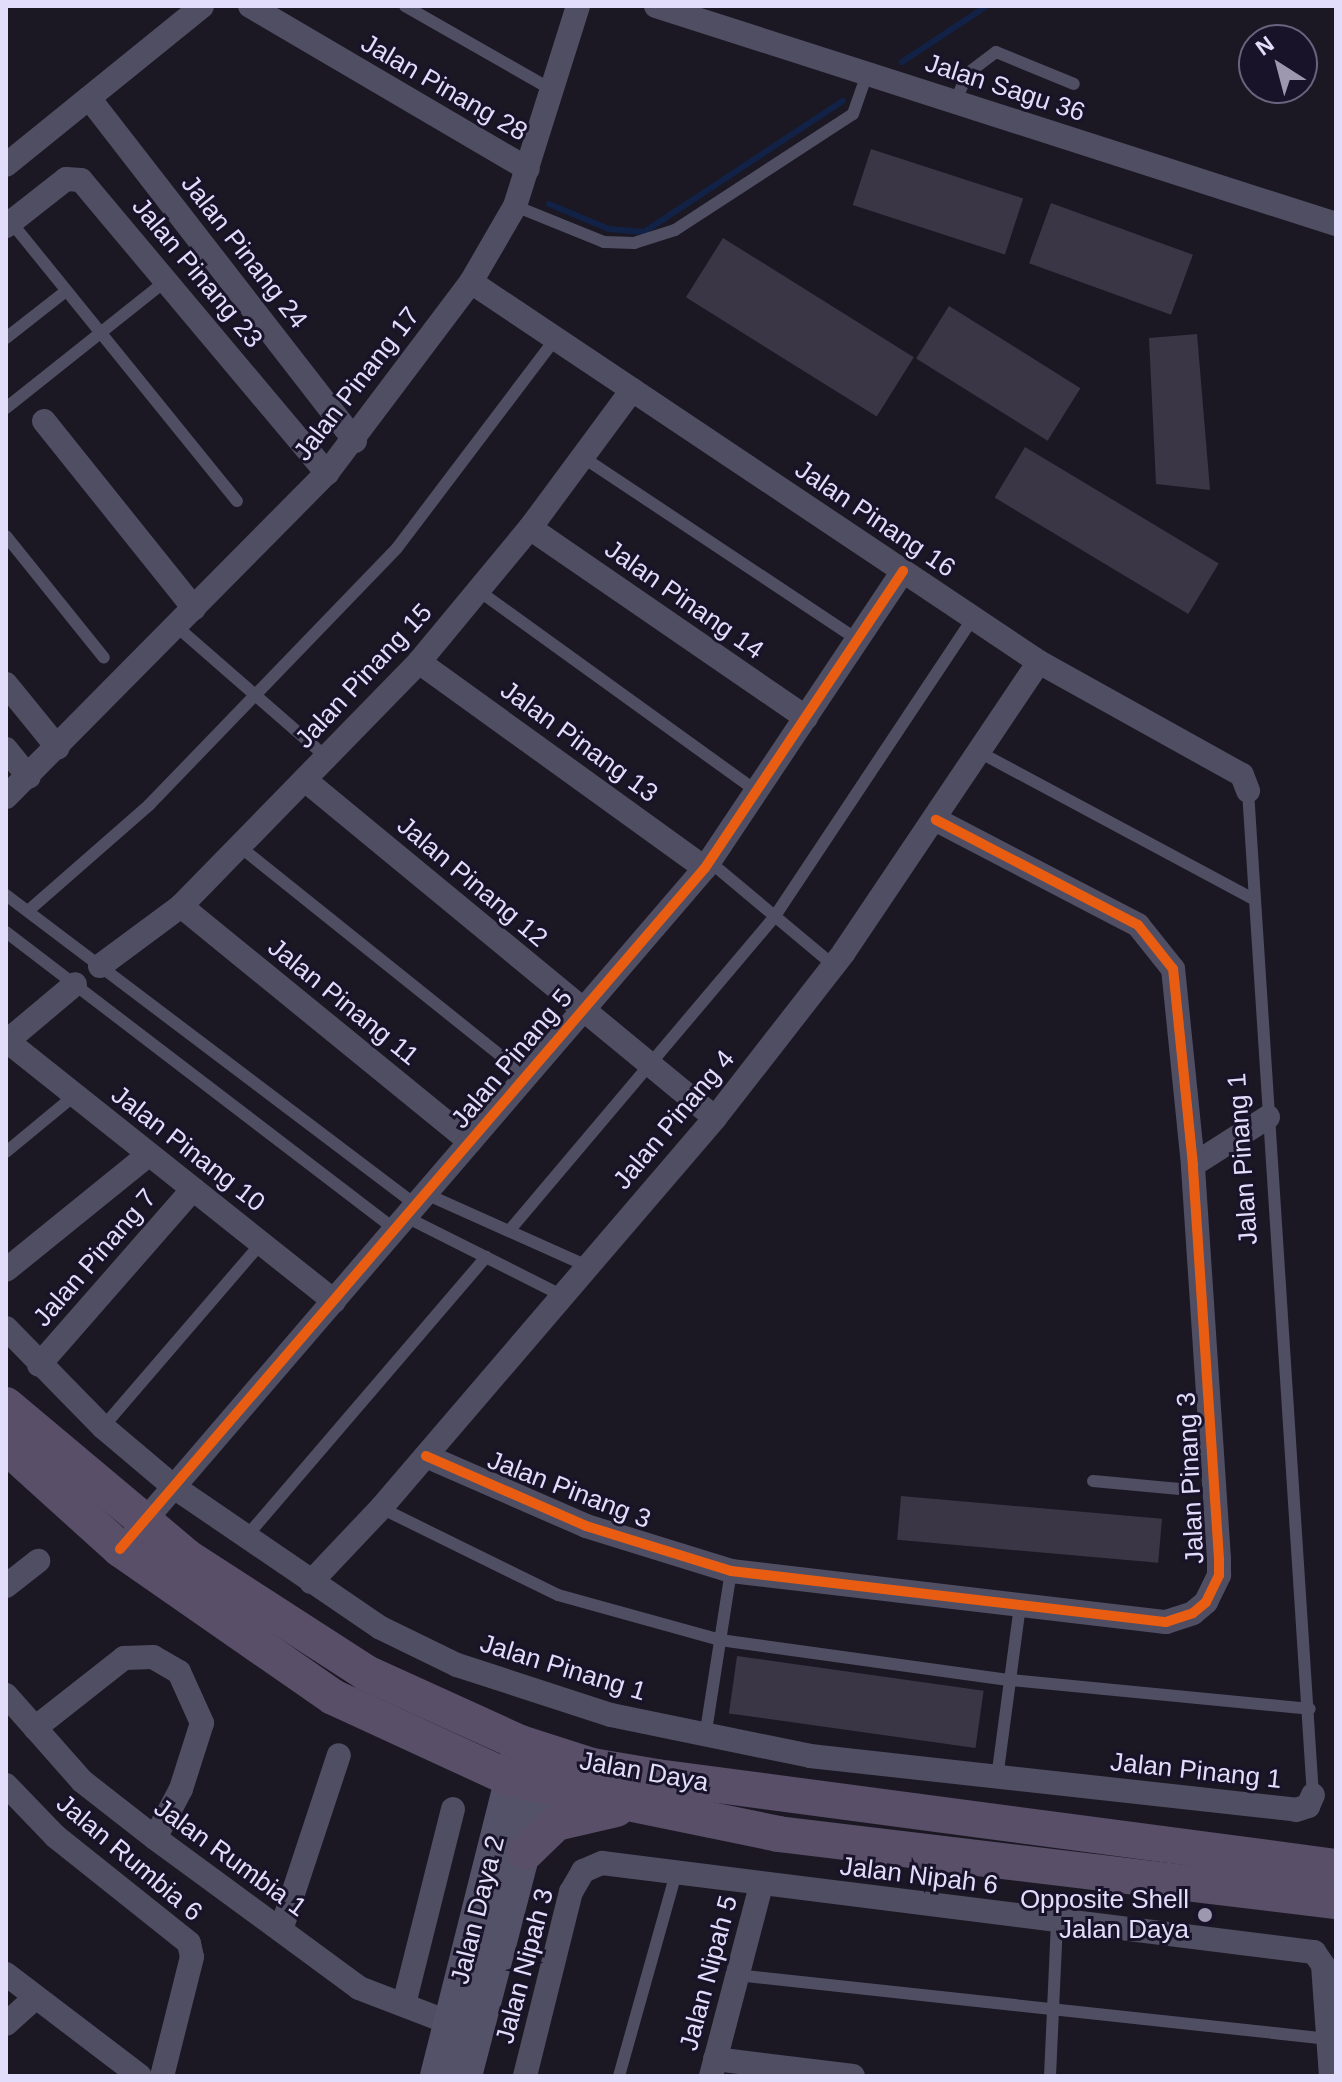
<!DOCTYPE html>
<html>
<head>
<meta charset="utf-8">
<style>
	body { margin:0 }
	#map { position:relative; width:1342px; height:2082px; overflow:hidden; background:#1b1824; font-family:Helvetica,sans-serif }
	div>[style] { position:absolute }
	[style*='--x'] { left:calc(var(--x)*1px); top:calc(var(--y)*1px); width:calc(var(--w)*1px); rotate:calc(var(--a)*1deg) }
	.stream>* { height:6px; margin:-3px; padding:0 3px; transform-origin:3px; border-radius:3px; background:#122247 }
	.building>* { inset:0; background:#3a3645; transform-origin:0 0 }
	.lane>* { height:12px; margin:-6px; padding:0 6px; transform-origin:6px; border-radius:6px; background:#504e63 }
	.street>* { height:24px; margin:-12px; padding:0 12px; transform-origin:12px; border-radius:12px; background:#504e63 }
	.secondary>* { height:32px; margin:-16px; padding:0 16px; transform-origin:16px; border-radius:16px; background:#545269 }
	.primary>* { height:36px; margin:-18px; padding:0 18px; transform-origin:18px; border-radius:18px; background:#594f68 }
	.cycleway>* { height:10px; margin:-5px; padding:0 5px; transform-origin:5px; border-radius:5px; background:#e95d12 }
	.dots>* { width:22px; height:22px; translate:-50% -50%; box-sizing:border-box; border:4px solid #181329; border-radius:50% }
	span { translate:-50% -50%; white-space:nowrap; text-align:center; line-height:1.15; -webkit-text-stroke:6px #181329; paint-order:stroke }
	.street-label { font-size:26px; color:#e3ddfc }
	.poi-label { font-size:26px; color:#e3ddfc }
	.right { translate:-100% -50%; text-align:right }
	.frame { position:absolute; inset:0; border:8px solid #e3ddfc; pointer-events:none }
	.north { position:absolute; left:1238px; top:24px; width:80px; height:80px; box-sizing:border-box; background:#181329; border:2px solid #69647d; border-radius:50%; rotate:324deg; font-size:22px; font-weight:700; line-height:32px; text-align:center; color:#e3ddfc }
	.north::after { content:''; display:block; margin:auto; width:28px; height:36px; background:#9d98b0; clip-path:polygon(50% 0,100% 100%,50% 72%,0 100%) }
</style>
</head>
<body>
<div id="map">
	<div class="stream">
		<i style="--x:902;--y:62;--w:102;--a:-33.4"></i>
		<i style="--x:549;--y:204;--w:65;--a:22.6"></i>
		<i style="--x:609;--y:229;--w:35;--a:5"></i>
		<i style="--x:644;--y:232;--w:238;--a:-33.4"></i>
	</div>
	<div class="building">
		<i style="left:871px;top:149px;width:160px;height:59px;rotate:18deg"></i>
		<i style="left:1051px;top:203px;width:151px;height:64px;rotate:20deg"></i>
		<i style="left:723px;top:238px;width:225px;height:70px;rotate:32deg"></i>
		<i style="left:949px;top:306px;width:155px;height:62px;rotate:32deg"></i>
		<i style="clip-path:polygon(1197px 334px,1210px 490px,1156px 484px,1149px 338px)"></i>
		<i style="left:1025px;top:447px;width:226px;height:59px;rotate:31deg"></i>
		<i style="left:901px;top:1496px;width:262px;height:44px;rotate:5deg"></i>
		<i style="left:737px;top:1656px;width:249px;height:58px;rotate:8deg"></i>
	</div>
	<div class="lane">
		<i style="--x:405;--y:6;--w:169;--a:29.7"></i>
		<i style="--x:955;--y:102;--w:32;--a:-66"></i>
		<i style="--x:968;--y:73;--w:35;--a:-37"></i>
		<i style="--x:996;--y:52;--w:84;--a:22.3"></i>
		<i style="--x:515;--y:206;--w:96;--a:22"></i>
		<i style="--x:604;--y:242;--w:30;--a:2"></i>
		<i style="--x:634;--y:243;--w:43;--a:-17.6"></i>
		<i style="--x:675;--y:230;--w:212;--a:-33.1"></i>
		<i style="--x:853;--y:114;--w:42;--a:-70.7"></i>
		<i style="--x:11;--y:222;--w:359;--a:51"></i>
		<i style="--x:6;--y:338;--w:76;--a:-38.1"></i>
		<i style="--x:6;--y:408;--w:207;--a:-38.5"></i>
		<i style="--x:581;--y:456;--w:333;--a:33.6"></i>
		<i style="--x:6;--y:536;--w:156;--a:51.2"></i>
		<i style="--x:479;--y:591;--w:344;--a:35.8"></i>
		<i style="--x:176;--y:626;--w:199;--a:41.1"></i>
		<i style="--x:981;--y:753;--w:309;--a:28.2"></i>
		<i style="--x:1248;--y:791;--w:1006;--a:86.3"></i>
		<i style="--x:239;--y:846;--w:368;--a:38.7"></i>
		<i style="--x:710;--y:862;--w:160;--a:39.9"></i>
		<i style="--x:6;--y:895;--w:514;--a:37.09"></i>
		<i style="--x:28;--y:911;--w:161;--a:-41.2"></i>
		<i style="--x:149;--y:805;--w:357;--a:-46"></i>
		<i style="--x:397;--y:548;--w:262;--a:-52.9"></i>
		<i style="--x:6;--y:932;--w:489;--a:37.4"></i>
		<i style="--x:6;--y:1152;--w:89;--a:-39.6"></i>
		<i style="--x:426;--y:1194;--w:179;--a:24.1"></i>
		<i style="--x:406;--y:1217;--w:176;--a:26.7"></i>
		<i style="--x:509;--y:1231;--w:412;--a:-49.8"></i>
		<i style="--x:775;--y:916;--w:358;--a:-56.4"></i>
		<i style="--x:103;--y:1427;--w:244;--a:-49.3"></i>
		<i style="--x:1093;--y:1481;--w:87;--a:5.3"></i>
		<i style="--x:381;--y:1508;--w:197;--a:26.2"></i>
		<i style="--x:558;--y:1595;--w:168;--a:15.5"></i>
		<i style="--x:720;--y:1640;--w:293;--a:7.9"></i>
		<i style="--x:1010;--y:1680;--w:301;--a:5.5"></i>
		<i style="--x:246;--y:1537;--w:369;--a:-49.4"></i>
		<i style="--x:705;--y:1737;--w:168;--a:-81.1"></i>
		<i style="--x:997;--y:1778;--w:174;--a:-82.4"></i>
		<i style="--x:737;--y:1975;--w:595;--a:6.17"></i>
		<i style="--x:619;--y:2076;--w:211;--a:-74.3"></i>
		<i style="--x:1050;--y:2076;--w:156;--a:-87.4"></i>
	</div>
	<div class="street">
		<i style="--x:250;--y:6;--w:322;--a:30.4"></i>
		<i style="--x:656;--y:6;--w:714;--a:17.78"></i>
		<i style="--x:89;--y:98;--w:434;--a:52.2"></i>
		<i style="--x:6;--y:165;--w:252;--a:-39"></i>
		<i style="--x:6;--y:226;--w:76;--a:-38.1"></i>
		<i style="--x:66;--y:179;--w:15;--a:4"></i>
		<i style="--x:81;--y:180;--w:383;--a:50"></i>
		<i style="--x:471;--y:282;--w:683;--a:33.78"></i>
		<i style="--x:1039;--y:662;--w:232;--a:29.1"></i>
		<i style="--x:1242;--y:775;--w:17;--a:69"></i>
		<i style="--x:44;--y:421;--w:240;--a:51.3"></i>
		<i style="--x:530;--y:528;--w:335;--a:34.5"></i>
		<i style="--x:419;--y:662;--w:352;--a:35.8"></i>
		<i style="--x:6;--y:684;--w:82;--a:50.9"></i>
		<i style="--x:6;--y:749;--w:36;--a:51"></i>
		<i style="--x:305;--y:780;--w:531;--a:39.5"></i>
		<i style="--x:6;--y:797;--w:456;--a:-45.3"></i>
		<i style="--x:327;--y:473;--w:239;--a:-53"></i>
		<i style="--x:471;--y:282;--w:88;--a:-59.9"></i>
		<i style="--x:515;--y:206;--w:210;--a:-72.5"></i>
		<i style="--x:181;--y:906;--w:373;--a:39.2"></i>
		<i style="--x:100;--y:966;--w:101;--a:-36.5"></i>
		<i style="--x:181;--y:906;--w:341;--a:-45.7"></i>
		<i style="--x:419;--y:662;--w:174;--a:-50.4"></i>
		<i style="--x:530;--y:528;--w:172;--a:-53.5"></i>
		<i style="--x:7;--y:1041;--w:418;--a:38.5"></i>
		<i style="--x:6;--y:1042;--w:90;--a:-40"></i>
		<i style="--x:1193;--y:1165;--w:89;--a:-32.6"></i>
		<i style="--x:6;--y:1270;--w:183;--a:-39"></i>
		<i style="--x:6;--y:1328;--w:139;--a:45.6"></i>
		<i style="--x:103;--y:1427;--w:93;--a:40.2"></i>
		<i style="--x:174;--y:1487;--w:250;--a:34.3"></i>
		<i style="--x:381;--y:1628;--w:85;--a:26"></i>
		<i style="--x:457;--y:1665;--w:162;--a:18"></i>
		<i style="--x:611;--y:1715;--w:203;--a:11.6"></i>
		<i style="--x:810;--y:1756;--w:489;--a:6.3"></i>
		<i style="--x:1296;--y:1810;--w:13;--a:-18"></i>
		<i style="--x:1308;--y:1806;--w:12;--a:-66"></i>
		<i style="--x:39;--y:1365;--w:234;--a:-48.8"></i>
		<i style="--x:426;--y:1456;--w:175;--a:23.6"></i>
		<i style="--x:586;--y:1526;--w:152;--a:17.2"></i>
		<i style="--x:731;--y:1571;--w:438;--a:6.7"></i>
		<i style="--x:1166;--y:1622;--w:28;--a:-18"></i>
		<i style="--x:1193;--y:1613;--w:17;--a:-40"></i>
		<i style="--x:1206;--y:1602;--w:30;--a:-64"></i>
		<i style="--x:1219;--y:1575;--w:16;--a:-90"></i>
		<i style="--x:1219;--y:1559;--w:395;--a:-93.8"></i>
		<i style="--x:1193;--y:1165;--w:197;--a:-95.8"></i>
		<i style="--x:1173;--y:969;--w:56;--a:-128.5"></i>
		<i style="--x:1138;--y:925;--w:228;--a:-152.5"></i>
		<i style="--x:135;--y:1532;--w:875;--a:-49.36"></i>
		<i style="--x:705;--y:868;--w:357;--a:-56.3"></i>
		<i style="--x:311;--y:1582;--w:102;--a:-46.6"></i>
		<i style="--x:381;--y:1508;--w:513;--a:-49.42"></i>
		<i style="--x:715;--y:1118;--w:210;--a:-52.1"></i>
		<i style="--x:844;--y:952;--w:349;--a:-56.1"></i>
		<i style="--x:6;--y:1586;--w:41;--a:-38"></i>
		<i style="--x:6;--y:1695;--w:115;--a:48.5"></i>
		<i style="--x:82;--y:1781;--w:93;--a:38"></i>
		<i style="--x:155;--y:1838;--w:253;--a:36.3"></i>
		<i style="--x:359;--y:1988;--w:97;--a:21"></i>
		<i style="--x:35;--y:1728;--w:113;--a:-38.2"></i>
		<i style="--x:124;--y:1658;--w:29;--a:-2"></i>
		<i style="--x:153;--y:1657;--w:30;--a:30"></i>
		<i style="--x:179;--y:1672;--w:56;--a:65.7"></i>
		<i style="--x:202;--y:1723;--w:69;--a:107.7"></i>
		<i style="--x:181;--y:1789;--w:55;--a:118"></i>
		<i style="--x:6;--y:1785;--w:71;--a:46.1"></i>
		<i style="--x:55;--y:1836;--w:171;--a:38.6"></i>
		<i style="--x:189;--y:1943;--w:14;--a:78"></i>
		<i style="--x:192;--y:1957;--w:123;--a:104.1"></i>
		<i style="--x:281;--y:1930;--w:184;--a:-71.7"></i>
		<i style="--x:6;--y:1974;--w:168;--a:37.3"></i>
		<i style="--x:404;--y:2004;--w:201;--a:-75.9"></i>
		<i style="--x:6;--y:2024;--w:39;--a:-42"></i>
		<i style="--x:715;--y:2059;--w:139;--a:7"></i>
		<i style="--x:525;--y:2076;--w:190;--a:-76"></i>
		<i style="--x:571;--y:1892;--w:24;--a:-60"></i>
		<i style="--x:583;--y:1871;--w:21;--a:-23"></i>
		<i style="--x:602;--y:1863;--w:718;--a:7.13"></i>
		<i style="--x:1314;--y:1952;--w:16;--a:55"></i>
		<i style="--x:1323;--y:1965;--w:111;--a:85.9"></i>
		<i style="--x:711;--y:2076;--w:197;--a:-75.3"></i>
	</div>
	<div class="secondary">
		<i style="--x:436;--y:2076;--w:332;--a:-75.9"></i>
		<i style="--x:466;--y:2076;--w:325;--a:-75.4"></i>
	</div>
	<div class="primary">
		<i style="--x:6;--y:1405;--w:236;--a:40"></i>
		<i style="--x:187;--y:1557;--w:213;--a:32.9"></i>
		<i style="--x:366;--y:1673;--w:169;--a:24.4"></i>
		<i style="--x:520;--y:1743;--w:76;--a:17.7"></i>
		<i style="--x:592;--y:1766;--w:66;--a:9.6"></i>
		<i style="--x:657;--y:1777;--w:685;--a:7.55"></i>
		<i style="--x:6;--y:1446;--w:154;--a:42.1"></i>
		<i style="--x:120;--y:1549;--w:259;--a:34.8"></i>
		<i style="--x:333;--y:1697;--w:196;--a:24.7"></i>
		<i style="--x:511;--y:1779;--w:273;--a:11.6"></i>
		<i style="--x:778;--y:1834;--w:562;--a:6.85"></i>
		<i style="--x:526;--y:1852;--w:42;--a:-44"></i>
		<i style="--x:556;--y:1823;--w:62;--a:-13.1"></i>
	</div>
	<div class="cycleway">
		<i style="--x:426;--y:1456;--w:175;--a:23.6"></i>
		<i style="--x:586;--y:1526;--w:152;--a:17.2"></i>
		<i style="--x:731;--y:1571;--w:438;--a:6.7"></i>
		<i style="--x:1166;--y:1622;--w:28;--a:-18"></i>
		<i style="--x:1193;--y:1613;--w:17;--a:-40"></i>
		<i style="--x:1206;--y:1602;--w:30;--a:-64"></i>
		<i style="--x:1219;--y:1575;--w:16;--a:-90"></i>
		<i style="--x:1219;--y:1559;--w:395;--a:-93.8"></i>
		<i style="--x:1193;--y:1165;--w:197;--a:-95.8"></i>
		<i style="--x:1173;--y:969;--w:56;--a:-128.5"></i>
		<i style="--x:1138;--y:925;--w:228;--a:-152.5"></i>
		<i style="--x:120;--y:1549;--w:898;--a:-49.34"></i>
		<i style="--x:705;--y:868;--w:357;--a:-56.3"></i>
	</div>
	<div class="dots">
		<i style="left:1205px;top:1915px;background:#9d98b0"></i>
	</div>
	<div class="street-label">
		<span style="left:444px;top:88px;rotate:30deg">Jalan Pinang 28</span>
		<span style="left:1005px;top:88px;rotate:18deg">Jalan Sagu 36</span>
		<span style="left:244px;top:252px;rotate:52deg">Jalan Pinang 24</span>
		<span style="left:197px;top:273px;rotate:50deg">Jalan Pinang 23</span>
		<span style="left:357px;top:384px;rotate:-52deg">Jalan Pinang 17</span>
		<span style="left:875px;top:519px;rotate:34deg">Jalan Pinang 16</span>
		<span style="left:684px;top:600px;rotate:35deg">Jalan Pinang 14</span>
		<span style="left:364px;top:676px;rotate:-47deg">Jalan Pinang 15</span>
		<span style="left:579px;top:742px;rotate:36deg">Jalan Pinang 13</span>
		<span style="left:472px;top:882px;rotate:40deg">Jalan Pinang 12</span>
		<span style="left:343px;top:1002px;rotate:39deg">Jalan Pinang 11</span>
		<span style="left:512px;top:1059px;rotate:-50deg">Jalan Pinang 5</span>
		<span style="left:674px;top:1120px;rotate:-50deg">Jalan Pinang 4</span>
		<span style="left:188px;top:1149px;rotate:38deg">Jalan Pinang 10</span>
		<span style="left:1243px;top:1159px;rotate:-94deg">Jalan Pinang 1</span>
		<span style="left:95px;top:1258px;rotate:-49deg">Jalan Pinang 7</span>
		<span style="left:1191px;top:1478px;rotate:-93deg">Jalan Pinang 3</span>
		<span style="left:569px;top:1490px;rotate:21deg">Jalan Pinang 3</span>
		<span style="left:563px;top:1668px;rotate:17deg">Jalan Pinang 1</span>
		<span style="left:1196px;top:1771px;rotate:6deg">Jalan Pinang 1</span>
		<span style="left:644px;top:1772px;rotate:10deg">Jalan Daya</span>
		<span style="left:129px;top:1858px;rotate:40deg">Jalan Rumbia 6</span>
		<span style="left:230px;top:1858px;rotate:36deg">Jalan Rumbia 1</span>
		<span style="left:919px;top:1876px;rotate:7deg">Jalan Nipah 6</span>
		<span style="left:478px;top:1910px;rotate:-76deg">Jalan Daya 2</span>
		<span style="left:525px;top:1966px;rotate:-75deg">Jalan Nipah 3</span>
		<span style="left:709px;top:1973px;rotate:-75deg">Jalan Nipah 5</span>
	</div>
	<div class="poi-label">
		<span class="right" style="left:1189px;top:1915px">Opposite Shell<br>Jalan Daya</span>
	</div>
	<div class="frame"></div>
	<div class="north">N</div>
</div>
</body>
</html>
